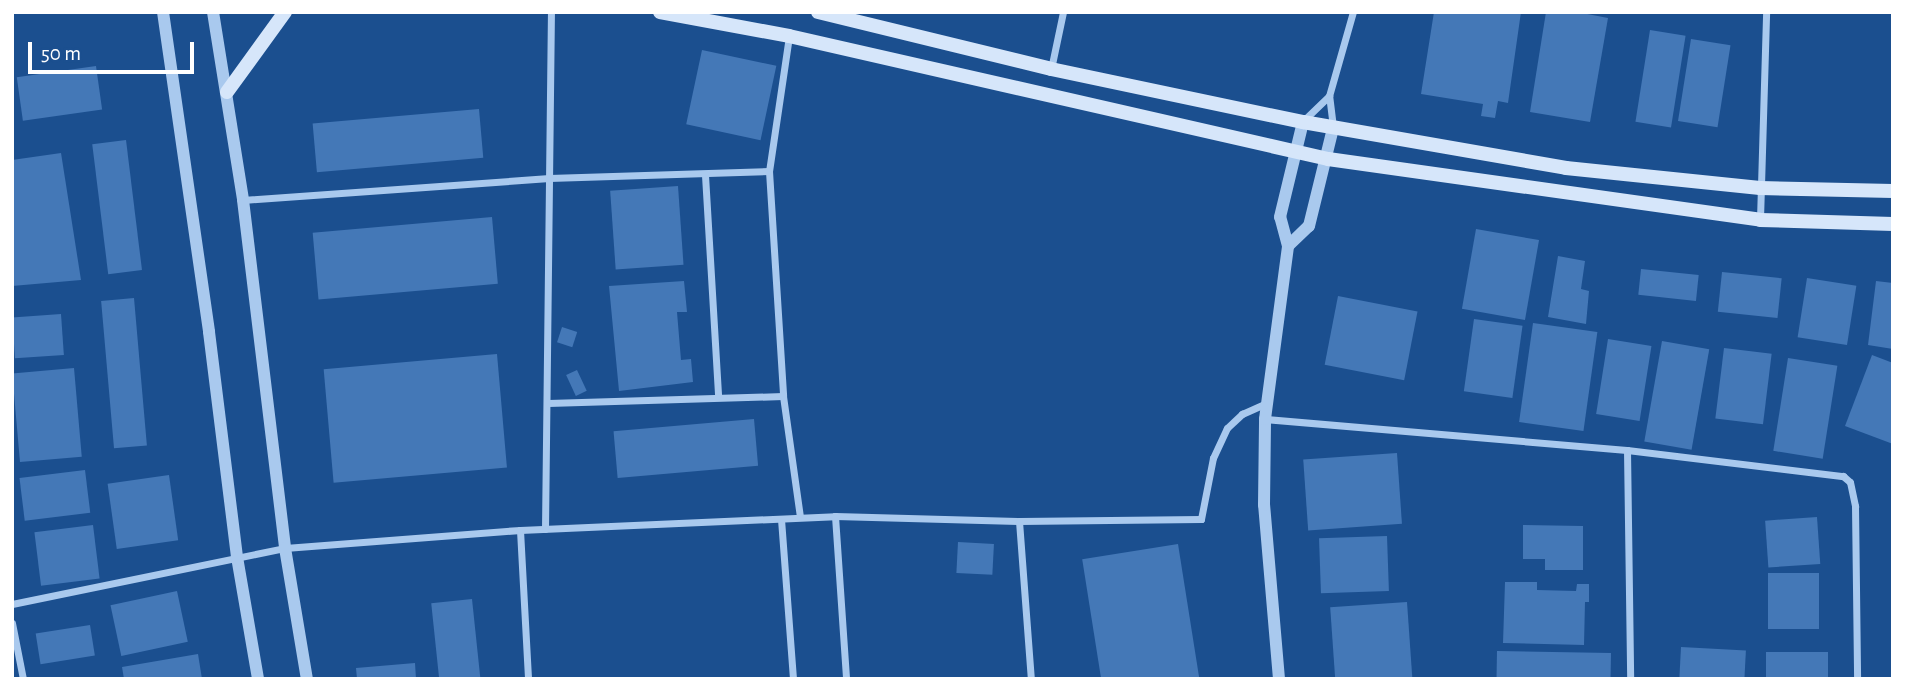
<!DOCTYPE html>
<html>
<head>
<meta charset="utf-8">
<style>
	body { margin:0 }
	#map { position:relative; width:1905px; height:691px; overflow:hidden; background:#1b4f8f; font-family:"Alegreya Sans",sans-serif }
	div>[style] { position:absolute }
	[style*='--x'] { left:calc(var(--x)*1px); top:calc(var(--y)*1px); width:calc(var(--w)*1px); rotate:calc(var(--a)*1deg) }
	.building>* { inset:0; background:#4478b7; transform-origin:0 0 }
	.minor>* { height:7px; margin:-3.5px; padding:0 3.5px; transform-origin:3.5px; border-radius:3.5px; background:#a9c9ee }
	.tertiary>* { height:12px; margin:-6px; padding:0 6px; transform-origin:6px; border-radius:6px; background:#a9c9ee }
	.secondary>* { height:14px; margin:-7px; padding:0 7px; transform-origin:7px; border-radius:7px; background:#d6e6fa }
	span { translate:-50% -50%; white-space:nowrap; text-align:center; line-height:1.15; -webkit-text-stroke:5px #1b4f8f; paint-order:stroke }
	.frame { position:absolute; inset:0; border:14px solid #fff; pointer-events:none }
	.scale { position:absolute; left:28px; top:42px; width:166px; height:32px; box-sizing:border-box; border:4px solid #fff; border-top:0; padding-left:9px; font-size:21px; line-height:24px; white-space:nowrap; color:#fff; -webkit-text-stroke:5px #1b4f8f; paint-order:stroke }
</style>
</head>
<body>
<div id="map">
	<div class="building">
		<i style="clip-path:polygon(1434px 12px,1521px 12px,1508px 103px,1498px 101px,1495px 118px,1481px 116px,1483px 104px,1421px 94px)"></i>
		<i style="clip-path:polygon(1546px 12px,1577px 12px,1608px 18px,1590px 122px,1530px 112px)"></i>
		<i style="left:1650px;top:30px;width:36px;height:93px;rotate:9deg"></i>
		<i style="left:1691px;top:39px;width:40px;height:83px;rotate:9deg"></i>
		<i style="left:702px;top:50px;width:76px;height:76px;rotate:12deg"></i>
		<i style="left:96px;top:66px;width:44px;height:80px;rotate:82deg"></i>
		<i style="left:479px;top:109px;width:49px;height:167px;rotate:85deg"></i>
		<i style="left:126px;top:140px;width:131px;height:34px;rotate:83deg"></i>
		<i style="clip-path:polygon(61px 153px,81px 280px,12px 286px,12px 160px)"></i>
		<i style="left:678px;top:186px;width:79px;height:68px;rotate:86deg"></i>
		<i style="left:492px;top:217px;width:67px;height:180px;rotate:85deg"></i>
		<i style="left:1476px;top:229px;width:64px;height:81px;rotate:10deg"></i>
		<i style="clip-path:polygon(1558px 256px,1585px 261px,1581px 289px,1589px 291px,1586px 324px,1548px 317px)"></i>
		<i style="left:1641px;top:269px;width:58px;height:26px;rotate:6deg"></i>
		<i style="left:1722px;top:272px;width:60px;height:40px;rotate:6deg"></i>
		<i style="left:1807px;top:278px;width:50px;height:60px;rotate:9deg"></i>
		<i style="clip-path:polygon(684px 281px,687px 312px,677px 312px,681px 360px,691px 359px,693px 382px,619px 391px,609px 286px)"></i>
		<i style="clip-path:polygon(1876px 281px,1893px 283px,1893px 349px,1868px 345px)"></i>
		<i style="left:1338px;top:296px;width:81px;height:70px;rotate:11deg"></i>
		<i style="left:134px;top:298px;width:148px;height:33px;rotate:85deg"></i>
		<i style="left:61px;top:314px;width:41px;height:49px;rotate:86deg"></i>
		<i style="left:1474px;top:319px;width:49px;height:73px;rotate:8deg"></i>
		<i style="left:1533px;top:323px;width:65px;height:100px;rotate:8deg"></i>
		<i style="left:562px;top:327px;width:16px;height:16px;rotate:18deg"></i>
		<i style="left:1608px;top:339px;width:44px;height:76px;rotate:9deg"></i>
		<i style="left:1662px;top:341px;width:48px;height:102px;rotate:10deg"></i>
		<i style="left:1724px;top:348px;width:48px;height:71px;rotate:7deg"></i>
		<i style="left:497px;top:354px;width:114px;height:174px;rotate:85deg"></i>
		<i style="clip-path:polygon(1872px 355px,1893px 363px,1893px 444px,1845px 426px)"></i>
		<i style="left:1788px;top:358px;width:50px;height:94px;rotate:9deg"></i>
		<i style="left:74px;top:368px;width:89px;height:62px;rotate:85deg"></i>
		<i style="left:577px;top:370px;width:23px;height:12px;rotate:65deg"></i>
		<i style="left:754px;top:419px;width:47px;height:141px;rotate:85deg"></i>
		<i style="left:1397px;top:453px;width:71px;height:94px;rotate:86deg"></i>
		<i style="left:85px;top:470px;width:43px;height:66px;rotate:83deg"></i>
		<i style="left:169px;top:475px;width:66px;height:62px;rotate:82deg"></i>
		<i style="left:1817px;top:517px;width:47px;height:52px;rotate:86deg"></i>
		<i style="left:93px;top:525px;width:54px;height:59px;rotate:83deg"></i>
		<i style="clip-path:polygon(1523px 525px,1583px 526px,1583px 570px,1545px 570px,1545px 559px,1523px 559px)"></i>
		<i style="left:1387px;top:536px;width:55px;height:68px;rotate:88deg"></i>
		<i style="left:958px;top:542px;width:36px;height:31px;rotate:3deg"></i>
		<i style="left:1178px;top:544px;width:137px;height:97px;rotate:81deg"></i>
		<i style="left:1768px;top:573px;width:51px;height:56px"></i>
		<i style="clip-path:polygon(1505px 582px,1537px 582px,1537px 590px,1576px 591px,1577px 584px,1589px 584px,1589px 602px,1585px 602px,1584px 645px,1503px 643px)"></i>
		<i style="left:177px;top:591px;width:52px;height:68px;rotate:78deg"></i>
		<i style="left:472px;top:599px;width:80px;height:41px;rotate:84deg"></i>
		<i style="left:1407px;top:602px;width:76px;height:77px;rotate:86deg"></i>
		<i style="left:90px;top:625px;width:31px;height:55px;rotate:81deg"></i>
		<i style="left:1681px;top:647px;width:65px;height:32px;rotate:3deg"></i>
		<i style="left:1497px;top:651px;width:114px;height:28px;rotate:1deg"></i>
		<i style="left:1766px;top:652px;width:62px;height:27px"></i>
		<i style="clip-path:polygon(198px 654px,202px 679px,124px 679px,122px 667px)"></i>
		<i style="clip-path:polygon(415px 663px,416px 679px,357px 679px,356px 668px)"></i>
	</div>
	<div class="minor">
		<i style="--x:789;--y:36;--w:136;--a:98.4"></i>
		<i style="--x:769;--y:171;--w:225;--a:86.4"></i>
		<i style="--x:783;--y:396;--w:122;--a:82"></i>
		<i style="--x:1051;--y:69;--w:58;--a:-78.1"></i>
		<i style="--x:1304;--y:120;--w:35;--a:-44"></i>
		<i style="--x:1333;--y:127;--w:31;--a:-97"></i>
		<i style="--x:1329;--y:96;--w:87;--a:-74.1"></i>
		<i style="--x:705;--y:175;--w:221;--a:86.6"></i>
		<i style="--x:243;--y:200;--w:307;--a:-4.1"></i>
		<i style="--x:549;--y:178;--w:220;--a:-1.8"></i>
		<i style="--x:1760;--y:219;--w:207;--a:-88.3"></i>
		<i style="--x:548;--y:403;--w:235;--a:-1.7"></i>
		<i style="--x:1265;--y:419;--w:363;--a:4.9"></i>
		<i style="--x:1627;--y:450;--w:218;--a:6.9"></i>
		<i style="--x:1843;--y:476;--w:9;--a:41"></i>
		<i style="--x:1850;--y:482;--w:25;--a:78"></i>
		<i style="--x:1855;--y:506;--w:173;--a:89.3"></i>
		<i style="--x:1627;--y:450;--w:229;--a:89.2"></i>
		<i style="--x:835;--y:516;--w:163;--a:86.1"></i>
		<i style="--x:781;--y:519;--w:160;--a:85.7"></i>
		<i style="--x:1019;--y:521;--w:158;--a:85.7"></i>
		<i style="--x:545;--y:529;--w:517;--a:-89.34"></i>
		<i style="--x:520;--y:530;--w:149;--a:86.9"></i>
		<i style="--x:12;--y:604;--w:279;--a:-11.6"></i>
		<i style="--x:285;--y:548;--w:236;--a:-4.4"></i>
		<i style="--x:520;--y:530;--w:315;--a:-2.5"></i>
		<i style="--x:835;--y:516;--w:184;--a:1.6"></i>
		<i style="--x:1019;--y:521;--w:182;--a:-0.6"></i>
		<i style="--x:1201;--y:519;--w:62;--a:-78.9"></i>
		<i style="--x:1213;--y:458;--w:33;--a:-65"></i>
		<i style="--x:1227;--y:428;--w:21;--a:-43"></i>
		<i style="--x:1242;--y:414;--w:27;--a:-24"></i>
		<i style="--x:12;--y:623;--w:57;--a:78.9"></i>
	</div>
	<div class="tertiary">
		<i style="--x:163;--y:12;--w:323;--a:81.8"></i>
		<i style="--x:209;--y:332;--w:227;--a:82.9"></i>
		<i style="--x:237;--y:557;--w:124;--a:80.2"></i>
		<i style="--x:213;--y:12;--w:190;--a:80.9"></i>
		<i style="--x:243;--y:200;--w:351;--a:83.1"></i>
		<i style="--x:285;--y:548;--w:133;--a:80.5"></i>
		<i style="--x:1288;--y:246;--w:29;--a:-44"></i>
		<i style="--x:1309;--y:226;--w:101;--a:-76.2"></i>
		<i style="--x:1279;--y:679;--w:175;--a:-94.9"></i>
		<i style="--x:1264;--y:505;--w:86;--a:-89.3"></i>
		<i style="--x:1265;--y:419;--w:175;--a:-82.4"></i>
		<i style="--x:1288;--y:246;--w:30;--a:-105"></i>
		<i style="--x:1280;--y:217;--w:98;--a:-76.4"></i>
	</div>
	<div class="secondary">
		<i style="--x:660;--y:12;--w:131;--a:10.5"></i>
		<i style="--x:789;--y:36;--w:553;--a:12.85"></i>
		<i style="--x:1328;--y:159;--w:436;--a:8"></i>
		<i style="--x:1760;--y:220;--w:133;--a:1.7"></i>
		<i style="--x:818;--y:12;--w:240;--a:13.7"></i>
		<i style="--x:1051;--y:69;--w:258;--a:11.9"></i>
		<i style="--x:1303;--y:122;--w:267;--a:9.9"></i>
		<i style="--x:1566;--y:168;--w:195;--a:5.9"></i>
		<i style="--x:1760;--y:188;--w:133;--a:1.3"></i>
		<i style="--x:227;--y:92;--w:99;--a:-54.1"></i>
	</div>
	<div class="frame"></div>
	<div class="scale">50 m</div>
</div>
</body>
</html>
